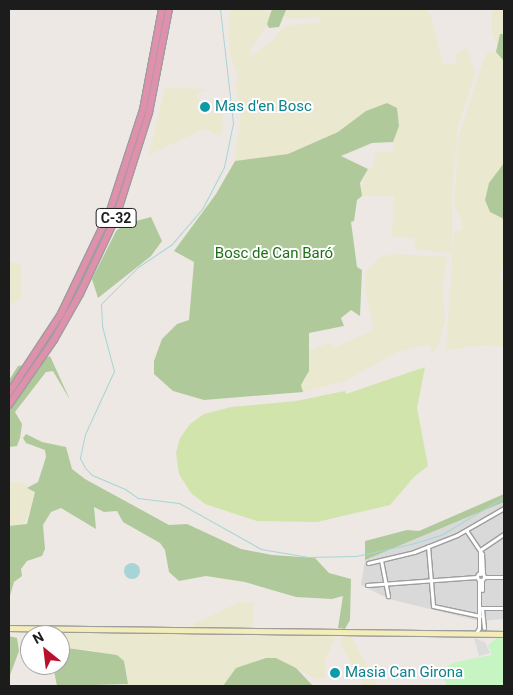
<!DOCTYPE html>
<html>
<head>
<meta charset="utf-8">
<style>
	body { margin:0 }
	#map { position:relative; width:513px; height:695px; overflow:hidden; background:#ede8e3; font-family:Roboto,sans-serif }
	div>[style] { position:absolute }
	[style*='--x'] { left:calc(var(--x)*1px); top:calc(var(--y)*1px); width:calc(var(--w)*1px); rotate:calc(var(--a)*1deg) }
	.residential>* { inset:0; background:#dad9da }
	.farmland>* { inset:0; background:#eae8cf }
	.grass>* { inset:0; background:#d1e4ac }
	.forest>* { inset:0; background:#b0c99b }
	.park>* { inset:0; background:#c7f4c3 }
	.parking>* { inset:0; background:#dcdcdc }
	.water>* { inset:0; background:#a7d5d7 }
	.round { border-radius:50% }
	.stream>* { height:1px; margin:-0.5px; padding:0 0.5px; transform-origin:0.5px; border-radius:0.5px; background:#a7d5d7 }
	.roads { filter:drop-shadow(1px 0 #9d9d9d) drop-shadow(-1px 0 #9d9d9d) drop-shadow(0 1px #9d9d9d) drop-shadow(0 -1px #9d9d9d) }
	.street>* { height:3px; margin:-1.5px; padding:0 1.5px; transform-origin:1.5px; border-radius:1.5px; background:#fff }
	.street>.ring { margin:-1.5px; padding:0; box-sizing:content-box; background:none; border:3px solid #fff; border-radius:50% }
	.secondary>* { height:4.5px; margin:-2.25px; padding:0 2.25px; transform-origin:2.25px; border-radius:2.25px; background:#f4edba }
	.highway>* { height:5.5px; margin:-2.75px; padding:0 2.75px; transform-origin:2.75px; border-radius:2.75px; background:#df90ac }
	.dots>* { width:14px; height:14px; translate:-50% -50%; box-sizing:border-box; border:2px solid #fff; border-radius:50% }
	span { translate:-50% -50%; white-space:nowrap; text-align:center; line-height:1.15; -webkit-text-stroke:4px #fff; paint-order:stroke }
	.shield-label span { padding:1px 4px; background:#fff; border:1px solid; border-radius:4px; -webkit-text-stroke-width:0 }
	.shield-label { font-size:14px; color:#1c1c1c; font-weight:700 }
	.culture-label { font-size:15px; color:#0d838f }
	.left { translate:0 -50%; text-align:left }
	.park-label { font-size:15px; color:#1c7114 }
	.frame { position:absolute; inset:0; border:10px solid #1c1c1c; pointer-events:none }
	.north { position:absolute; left:20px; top:625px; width:50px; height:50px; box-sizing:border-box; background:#fff; border:1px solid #a4a4a4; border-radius:50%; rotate:331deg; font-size:14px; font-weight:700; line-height:20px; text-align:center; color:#1c1c1c }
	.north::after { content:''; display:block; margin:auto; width:18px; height:22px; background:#b9102d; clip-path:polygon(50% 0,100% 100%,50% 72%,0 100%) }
</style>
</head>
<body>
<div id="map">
	<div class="residential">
		<i style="clip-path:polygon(504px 502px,504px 619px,479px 621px,389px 599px,361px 585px,365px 560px)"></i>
	</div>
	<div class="farmland">
		<i style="clip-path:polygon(230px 9px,262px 9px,270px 13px,270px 20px,250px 50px,251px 57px,272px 41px,283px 27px,320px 22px,319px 17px,287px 19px,284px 15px,286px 9px,426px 9px,431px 16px,443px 65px,457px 63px,455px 54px,467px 48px,475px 74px,458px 127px,452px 192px,452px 253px,416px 250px,414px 238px,392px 237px,394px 196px,362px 196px,360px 191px,368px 169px,374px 167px,375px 153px,394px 151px,393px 142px,399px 126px,397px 108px,387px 103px,366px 111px,338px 132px,288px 154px,235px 161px,241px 112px,236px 86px,238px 74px,232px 63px,229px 44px)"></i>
		<i style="clip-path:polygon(492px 9px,504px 9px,504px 34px,500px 34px,497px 45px,492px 34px)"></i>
		<i style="clip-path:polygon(496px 52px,504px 61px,504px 163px,498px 169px,490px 212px,504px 219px,504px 261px,499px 276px,504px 284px,504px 347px,485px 345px,446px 350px,454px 231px,462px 230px,462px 222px,454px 206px,459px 135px,482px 64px,487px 53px)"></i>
		<i style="clip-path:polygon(165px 88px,207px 89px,197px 95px,200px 110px,213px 114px,216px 102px,223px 107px,222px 136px,203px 129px,149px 155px)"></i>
		<i style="clip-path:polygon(393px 254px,448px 257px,442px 285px,445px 321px,439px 344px,432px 353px,430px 345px,399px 351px,345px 381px,303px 392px,301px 385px,307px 378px,309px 351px,328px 343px,334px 348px,371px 331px,373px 325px,365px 289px,365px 274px,378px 258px)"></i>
		<i style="clip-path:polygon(13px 262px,21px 266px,21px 298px,13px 304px,9px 300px,9px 263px)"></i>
		<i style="clip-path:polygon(9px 482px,20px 482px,35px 492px,24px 526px,9px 526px)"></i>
		<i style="clip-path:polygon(240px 602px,254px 603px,252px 628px,194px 627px,194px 624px)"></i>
		<i style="clip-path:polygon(47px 634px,165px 633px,336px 635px,325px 661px,325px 678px,316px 679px,276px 658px,266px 658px,236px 668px,223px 686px,126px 686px,128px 677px,124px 661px,91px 650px,60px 647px,60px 635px)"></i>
		<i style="clip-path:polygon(347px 635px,351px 636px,377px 686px,358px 686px,363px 684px,340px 643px,341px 638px)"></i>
	</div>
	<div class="grass">
		<i style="clip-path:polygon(425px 367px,417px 408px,428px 466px,414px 477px,390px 505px,317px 522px,257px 521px,205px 504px,191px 493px,179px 474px,176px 453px,180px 438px,190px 424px,204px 414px,231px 407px,296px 401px,345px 391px,346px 394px)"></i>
	</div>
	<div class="forest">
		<i style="clip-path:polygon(272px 9px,286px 10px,279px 27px,269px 28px,267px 24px)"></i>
		<i style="clip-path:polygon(500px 34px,504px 34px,504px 61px,496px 52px)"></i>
		<i style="clip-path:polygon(387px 103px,397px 108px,399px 126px,393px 142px,372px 143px,341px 156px,368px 169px,360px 183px,362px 196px,357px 200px,354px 221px,351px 222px,357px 267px,362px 270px,360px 316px,351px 310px,341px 318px,344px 326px,309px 333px,309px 371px,301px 385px,303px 392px,204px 400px,173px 391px,154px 374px,154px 361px,162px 339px,177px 324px,189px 320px,194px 262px,174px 251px,216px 194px,235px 161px,288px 154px,338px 132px,366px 111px)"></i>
		<i style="clip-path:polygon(504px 163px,504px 219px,490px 212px,485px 200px,489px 183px)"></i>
		<i style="clip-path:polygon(151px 217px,162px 241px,151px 256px,98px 298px,92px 279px,116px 231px,125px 224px)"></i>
		<i style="clip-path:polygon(50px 356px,70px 400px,53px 371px,46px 372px,15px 412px,22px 424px,20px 438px,17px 446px,9px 447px,9px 380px,18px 366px,36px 363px)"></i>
		<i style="clip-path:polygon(26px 434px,42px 442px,66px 447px,72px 469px,85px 479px,169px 525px,187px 524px,241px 549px,272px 555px,315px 558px,329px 573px,351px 579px,350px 620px,345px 629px,338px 628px,343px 596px,332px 599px,296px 597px,245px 582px,206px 576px,179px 581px,169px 572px,165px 550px,160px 543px,123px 522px,117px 511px,104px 512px,94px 507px,96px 529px,61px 508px,51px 512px,43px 525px,45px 549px,42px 556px,27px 561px,21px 569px,22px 576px,14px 582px,9px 599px,9px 526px,27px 524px,35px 492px,27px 488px,38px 482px,46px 457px,45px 450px,26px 443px,23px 438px)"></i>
		<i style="clip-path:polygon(504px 494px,504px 502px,365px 560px,365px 541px,407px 530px,419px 531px)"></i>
		<i style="clip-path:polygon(9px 636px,17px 638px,19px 651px,9px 678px)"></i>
		<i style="clip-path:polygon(60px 647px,117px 655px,124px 661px,128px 684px,57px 686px,53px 666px,60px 665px)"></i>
		<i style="clip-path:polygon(266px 658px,276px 658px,296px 668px,313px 686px,223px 686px,236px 668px)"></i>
	</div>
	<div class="park">
		<i style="clip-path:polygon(497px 638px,504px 638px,504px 686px,447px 686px,440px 670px,456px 662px,492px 655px,488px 645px)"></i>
	</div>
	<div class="parking">
		<i style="clip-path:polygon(474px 638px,485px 642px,490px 653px,479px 656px)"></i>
	</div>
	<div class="water">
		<i class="round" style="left:124px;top:563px;width:16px;height:16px"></i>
	</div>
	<div class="stream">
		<i style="--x:220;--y:9;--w:115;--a:83.5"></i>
		<i style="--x:233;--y:123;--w:45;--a:101.6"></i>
		<i style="--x:224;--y:167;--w:47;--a:117.6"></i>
		<i style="--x:202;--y:209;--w:46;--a:130.6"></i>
		<i style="--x:172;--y:244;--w:41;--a:145.9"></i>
		<i style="--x:138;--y:267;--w:52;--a:135"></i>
		<i style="--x:101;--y:304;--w:22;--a:87"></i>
		<i style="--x:102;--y:326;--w:47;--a:75.1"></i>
		<i style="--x:114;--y:371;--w:69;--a:114.7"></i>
		<i style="--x:85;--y:434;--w:25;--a:102"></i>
		<i style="--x:80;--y:458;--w:11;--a:63"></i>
		<i style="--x:85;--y:468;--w:10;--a:45"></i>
		<i style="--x:92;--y:475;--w:36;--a:23"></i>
		<i style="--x:125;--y:489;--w:16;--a:35"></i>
		<i style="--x:138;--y:498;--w:41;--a:7"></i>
		<i style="--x:179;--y:503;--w:94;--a:29.3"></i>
		<i style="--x:261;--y:549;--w:48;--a:9.7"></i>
		<i style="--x:308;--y:557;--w:48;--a:-1.2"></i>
		<i style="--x:356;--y:556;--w:56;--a:-12.3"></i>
		<i style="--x:411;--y:544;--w:31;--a:-17"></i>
		<i style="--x:441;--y:535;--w:74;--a:-31.1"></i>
	</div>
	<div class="roads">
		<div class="street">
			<i style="--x:466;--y:530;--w:29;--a:56"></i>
			<i style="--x:482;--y:554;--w:20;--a:87"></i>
			<i style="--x:428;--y:546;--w:60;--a:85.2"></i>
			<i style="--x:433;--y:606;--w:48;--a:12"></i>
			<i style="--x:480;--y:550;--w:29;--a:-34"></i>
			<i style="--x:480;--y:551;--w:23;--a:90"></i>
			<i style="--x:381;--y:560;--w:37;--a:79"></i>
			<i style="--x:368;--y:563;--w:47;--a:-13.4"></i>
			<i style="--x:414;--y:552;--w:46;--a:-21.6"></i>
			<i style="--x:457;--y:535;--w:54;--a:-29.9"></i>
			<i class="ring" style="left:477.5px;top:573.5px;width:4px;height:4px"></i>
			<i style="--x:484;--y:577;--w:20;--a:0"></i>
			<i style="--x:482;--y:580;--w:10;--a:90"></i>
			<i style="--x:367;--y:585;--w:110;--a:-4.2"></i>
			<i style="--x:481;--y:608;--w:23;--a:0"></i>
			<i style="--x:482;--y:609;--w:19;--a:84"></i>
			<i style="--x:476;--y:633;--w:6;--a:-59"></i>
			<i style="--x:479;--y:628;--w:48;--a:-90"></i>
		</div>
		<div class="secondary">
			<i style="--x:9;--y:628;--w:495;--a:0.7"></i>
		</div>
		<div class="highway">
			<i style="--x:9;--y:393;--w:95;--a:-56.6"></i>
			<i style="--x:61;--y:314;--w:111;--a:-64.4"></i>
			<i style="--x:109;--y:214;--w:109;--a:-71.9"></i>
			<i style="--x:143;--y:110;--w:103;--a:-79.3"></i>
			<i style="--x:9;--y:405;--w:79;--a:-55.3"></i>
			<i style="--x:54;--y:340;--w:53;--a:-60.5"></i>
			<i style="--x:80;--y:294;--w:85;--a:-64.9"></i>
			<i style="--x:116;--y:217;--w:109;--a:-72.4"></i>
			<i style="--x:149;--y:113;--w:106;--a:-79.1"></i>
		</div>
	</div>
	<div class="dots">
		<i style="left:205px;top:107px;background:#0f9aa8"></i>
		<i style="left:335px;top:673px;background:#0f9aa8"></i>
	</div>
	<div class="shield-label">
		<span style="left:116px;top:218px">C-32</span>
	</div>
	<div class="culture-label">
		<span class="left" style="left:215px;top:107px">Mas d'en Bosc</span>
		<span class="left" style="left:345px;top:673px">Masia Can Girona</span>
	</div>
	<div class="park-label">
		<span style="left:274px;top:254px">Bosc de Can Baró</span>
	</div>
	<div class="frame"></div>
	<div class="north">N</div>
</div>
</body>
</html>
